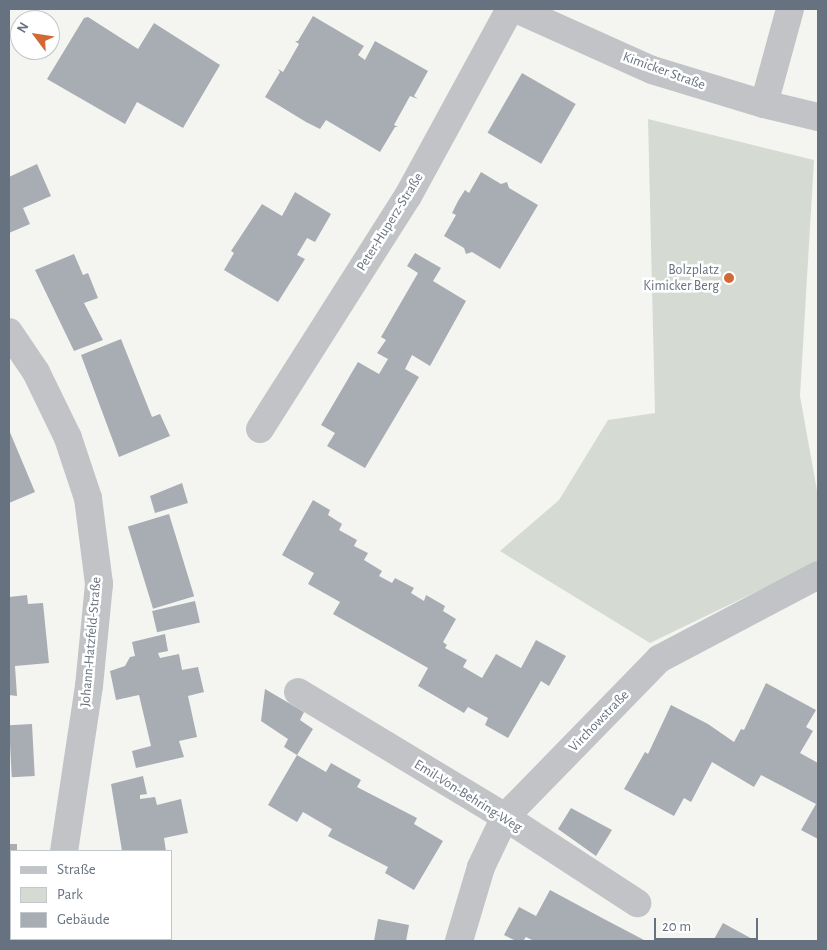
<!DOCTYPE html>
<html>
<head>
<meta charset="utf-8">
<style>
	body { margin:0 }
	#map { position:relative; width:827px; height:950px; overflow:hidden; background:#f4f5f1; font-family:"Alegreya Sans",sans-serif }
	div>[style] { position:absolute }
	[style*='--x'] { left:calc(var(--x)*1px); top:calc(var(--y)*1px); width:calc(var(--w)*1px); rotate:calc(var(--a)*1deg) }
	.green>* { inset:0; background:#d5dbd3 }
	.building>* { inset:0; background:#a7adb3; transform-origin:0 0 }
	.minor>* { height:28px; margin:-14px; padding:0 14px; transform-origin:14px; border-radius:14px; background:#c1c3c7 }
	.dots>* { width:14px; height:14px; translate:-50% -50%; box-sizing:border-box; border:2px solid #fff; border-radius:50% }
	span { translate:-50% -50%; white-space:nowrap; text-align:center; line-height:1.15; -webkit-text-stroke:5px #fff; paint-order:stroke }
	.street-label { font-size:14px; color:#677280 }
	.poi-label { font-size:14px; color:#677280 }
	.right { translate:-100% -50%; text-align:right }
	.frame { position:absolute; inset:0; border:10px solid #677280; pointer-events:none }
	.legend { position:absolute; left:10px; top:850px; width:162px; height:90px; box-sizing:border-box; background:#fff; border:1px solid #c2c7cc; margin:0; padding:6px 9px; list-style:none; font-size:15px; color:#677280 }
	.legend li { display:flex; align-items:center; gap:10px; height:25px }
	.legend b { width:25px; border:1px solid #c2c7cc }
	.north { position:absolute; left:10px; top:10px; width:50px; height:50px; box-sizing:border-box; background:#fff; border:1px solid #c2c7cc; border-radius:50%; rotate:301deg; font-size:14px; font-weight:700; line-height:20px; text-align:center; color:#677280 }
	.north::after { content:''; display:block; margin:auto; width:18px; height:22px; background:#d26935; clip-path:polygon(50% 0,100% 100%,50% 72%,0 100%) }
	.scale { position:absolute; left:654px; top:918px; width:104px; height:22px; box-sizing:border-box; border:2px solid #677280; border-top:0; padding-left:6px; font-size:15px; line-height:18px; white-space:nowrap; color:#677280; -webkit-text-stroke:4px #fff; paint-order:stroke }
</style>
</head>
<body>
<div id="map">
	<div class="green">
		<i style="clip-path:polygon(648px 119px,814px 160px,800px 396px,818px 496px,818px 562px,650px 643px,500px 551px,559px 500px,608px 420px,655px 413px)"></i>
	</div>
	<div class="building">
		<i style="clip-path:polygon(313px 16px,364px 46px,358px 55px,365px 60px,375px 41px,428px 71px,414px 96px,418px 99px,410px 96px,394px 125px,398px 127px,395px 127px,380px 152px,326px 120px,320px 129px,306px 122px,265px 97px,280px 72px,278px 69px,283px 72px,299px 44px,295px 41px,298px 41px)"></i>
		<i style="clip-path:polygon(88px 17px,138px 49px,154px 23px,220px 65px,183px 128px,137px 102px,125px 124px,47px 79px,84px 18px)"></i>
		<i style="left:522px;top:73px;width:62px;height:69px;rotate:30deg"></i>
		<i style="clip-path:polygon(37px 164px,51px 196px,23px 208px,30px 224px,9px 233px,9px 177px)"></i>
		<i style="clip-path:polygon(481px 172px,501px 184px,507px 182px,509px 188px,538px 205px,500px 269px,472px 252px,466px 254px,464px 248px,444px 236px,456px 215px,452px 213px,458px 201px,465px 190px,469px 193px)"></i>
		<i style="clip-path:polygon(295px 192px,331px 214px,315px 242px,307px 238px,297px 255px,305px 259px,278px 302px,224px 270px,234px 253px,231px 251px,262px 204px,282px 216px)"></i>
		<i style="clip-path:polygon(415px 253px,441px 268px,433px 281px,466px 301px,430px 366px,412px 355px,405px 369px,419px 377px,365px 468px,327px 446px,335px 433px,321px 425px,358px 362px,379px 374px,388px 359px,377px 353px,386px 340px,381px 337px,418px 273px,407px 266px)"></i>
		<i style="clip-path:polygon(74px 254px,83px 275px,88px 273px,98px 298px,84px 303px,103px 340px,74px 351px,35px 270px)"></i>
		<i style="clip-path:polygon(121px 339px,152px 417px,160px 414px,170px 436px,119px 457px,81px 355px)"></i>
		<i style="clip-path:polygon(9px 430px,35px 492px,9px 503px)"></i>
		<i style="clip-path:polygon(182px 483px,188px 503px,155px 513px,150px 496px)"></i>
		<i style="clip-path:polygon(313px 500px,330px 510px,328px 515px,342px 524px,339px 530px,357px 540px,354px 546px,368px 553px,364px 560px,382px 571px,379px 576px,392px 583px,395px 578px,414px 588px,411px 593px,424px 601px,426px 595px,445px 606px,443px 611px,456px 619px,443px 642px,447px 645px,445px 648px,467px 660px,463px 667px,482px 678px,496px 654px,521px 668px,536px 640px,566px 656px,549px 686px,541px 681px,508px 738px,485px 725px,488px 718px,468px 707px,464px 713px,418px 686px,428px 668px,333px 614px,340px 602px,308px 584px,314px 573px,282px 555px)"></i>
		<i style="left:169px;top:514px;width:86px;height:43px;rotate:73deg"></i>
		<i style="clip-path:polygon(27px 595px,28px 604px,43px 603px,49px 663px,15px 666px,17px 696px,9px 695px,9px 597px)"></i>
		<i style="left:195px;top:601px;width:22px;height:44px;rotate:77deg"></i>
		<i style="clip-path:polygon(165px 634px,168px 651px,158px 653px,160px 658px,179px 654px,182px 670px,198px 667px,204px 692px,188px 696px,197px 737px,179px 741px,184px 757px,136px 768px,132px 751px,151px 746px,139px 695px,116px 700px,110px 671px,125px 666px,130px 657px,135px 656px,132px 642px)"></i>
		<i style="clip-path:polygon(766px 683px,816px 710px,806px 727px,813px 731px,800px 753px,818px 763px,818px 839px,801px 830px,816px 804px,761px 775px,754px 787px,712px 762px,691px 802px,684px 798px,674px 816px,624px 789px,645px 752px,648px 754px,671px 705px,708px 724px,734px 742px,741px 729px,744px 730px)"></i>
		<i style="clip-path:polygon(265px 689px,304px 712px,300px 720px,313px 729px,297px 755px,284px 747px,288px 739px,261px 721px)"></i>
		<i style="left:32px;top:724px;width:52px;height:23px;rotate:87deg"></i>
		<i style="clip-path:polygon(297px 755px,326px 772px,331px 763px,361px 780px,357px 787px,417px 818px,414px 824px,443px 841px,414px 890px,385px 873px,388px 867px,328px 836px,332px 829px,303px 812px,297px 822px,268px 805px)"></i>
		<i style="clip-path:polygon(143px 776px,147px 794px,140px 795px,140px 799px,155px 797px,157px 805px,181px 799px,188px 833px,164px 838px,166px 851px,122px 851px,111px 784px)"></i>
		<i style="clip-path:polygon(571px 808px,612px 830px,596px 856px,558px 829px)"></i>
		<i style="clip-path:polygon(9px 844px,17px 844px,17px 851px,11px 851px,11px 899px)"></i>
		<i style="clip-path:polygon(550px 890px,604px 919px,646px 941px,534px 941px,526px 937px,523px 941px,516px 941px,504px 935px,519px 907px,536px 916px)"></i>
		<i style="clip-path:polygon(378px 919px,409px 925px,406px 941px,374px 941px)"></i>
		<i style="clip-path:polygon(723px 923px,756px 941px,713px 941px)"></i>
	</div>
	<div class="minor">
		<i style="--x:516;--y:9;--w:149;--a:24.2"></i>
		<i style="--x:652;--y:70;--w:117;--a:16.9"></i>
		<i style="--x:764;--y:104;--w:56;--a:13.5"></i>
		<i style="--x:764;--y:104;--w:98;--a:-74.7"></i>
		<i style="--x:9;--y:332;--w:48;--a:56"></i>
		<i style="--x:36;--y:372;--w:73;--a:64.1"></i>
		<i style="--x:68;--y:438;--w:63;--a:71.6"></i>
		<i style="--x:88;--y:498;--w:87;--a:82.7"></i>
		<i style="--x:99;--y:584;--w:102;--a:95.6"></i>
		<i style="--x:89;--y:686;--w:167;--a:98.6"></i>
		<i style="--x:260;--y:429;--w:276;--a:-57.6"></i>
		<i style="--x:408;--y:196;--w:213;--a:-61.4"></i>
		<i style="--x:298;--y:692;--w:242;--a:31.1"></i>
		<i style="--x:505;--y:817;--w:158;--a:33.1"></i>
		<i style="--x:50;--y:941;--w:2;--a:-63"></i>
		<i style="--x:459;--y:941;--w:77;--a:-73.4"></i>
		<i style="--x:481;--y:867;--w:55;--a:-64.4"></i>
		<i style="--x:505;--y:817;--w:221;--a:-45.7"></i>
		<i style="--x:659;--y:659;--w:180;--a:-27.8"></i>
	</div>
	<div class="dots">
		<i style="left:729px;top:278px;background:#d26935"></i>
	</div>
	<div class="street-label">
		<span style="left:664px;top:71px;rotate:20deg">Kimicker Straße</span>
		<span style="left:390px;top:222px;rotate:-58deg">Peter-Huperz-Straße</span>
		<span style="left:91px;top:642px;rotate:-85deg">Johann-Hatzfeld-Straße</span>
		<span style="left:599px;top:721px;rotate:-46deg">Virchowstraße</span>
		<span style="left:468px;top:796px;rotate:32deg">Emil-Von-Behring-Weg</span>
	</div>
	<div class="poi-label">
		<span class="right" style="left:719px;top:278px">Bolzplatz<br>Kimicker Berg</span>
	</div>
	<div class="frame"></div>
	<ul class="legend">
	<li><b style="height:6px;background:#c1c3c7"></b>Straße</li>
	<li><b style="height:14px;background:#d5dbd3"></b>Park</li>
	<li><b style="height:14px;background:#a7adb3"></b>Gebäude</li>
	</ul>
	<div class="north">N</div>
	<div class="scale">20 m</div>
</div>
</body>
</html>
